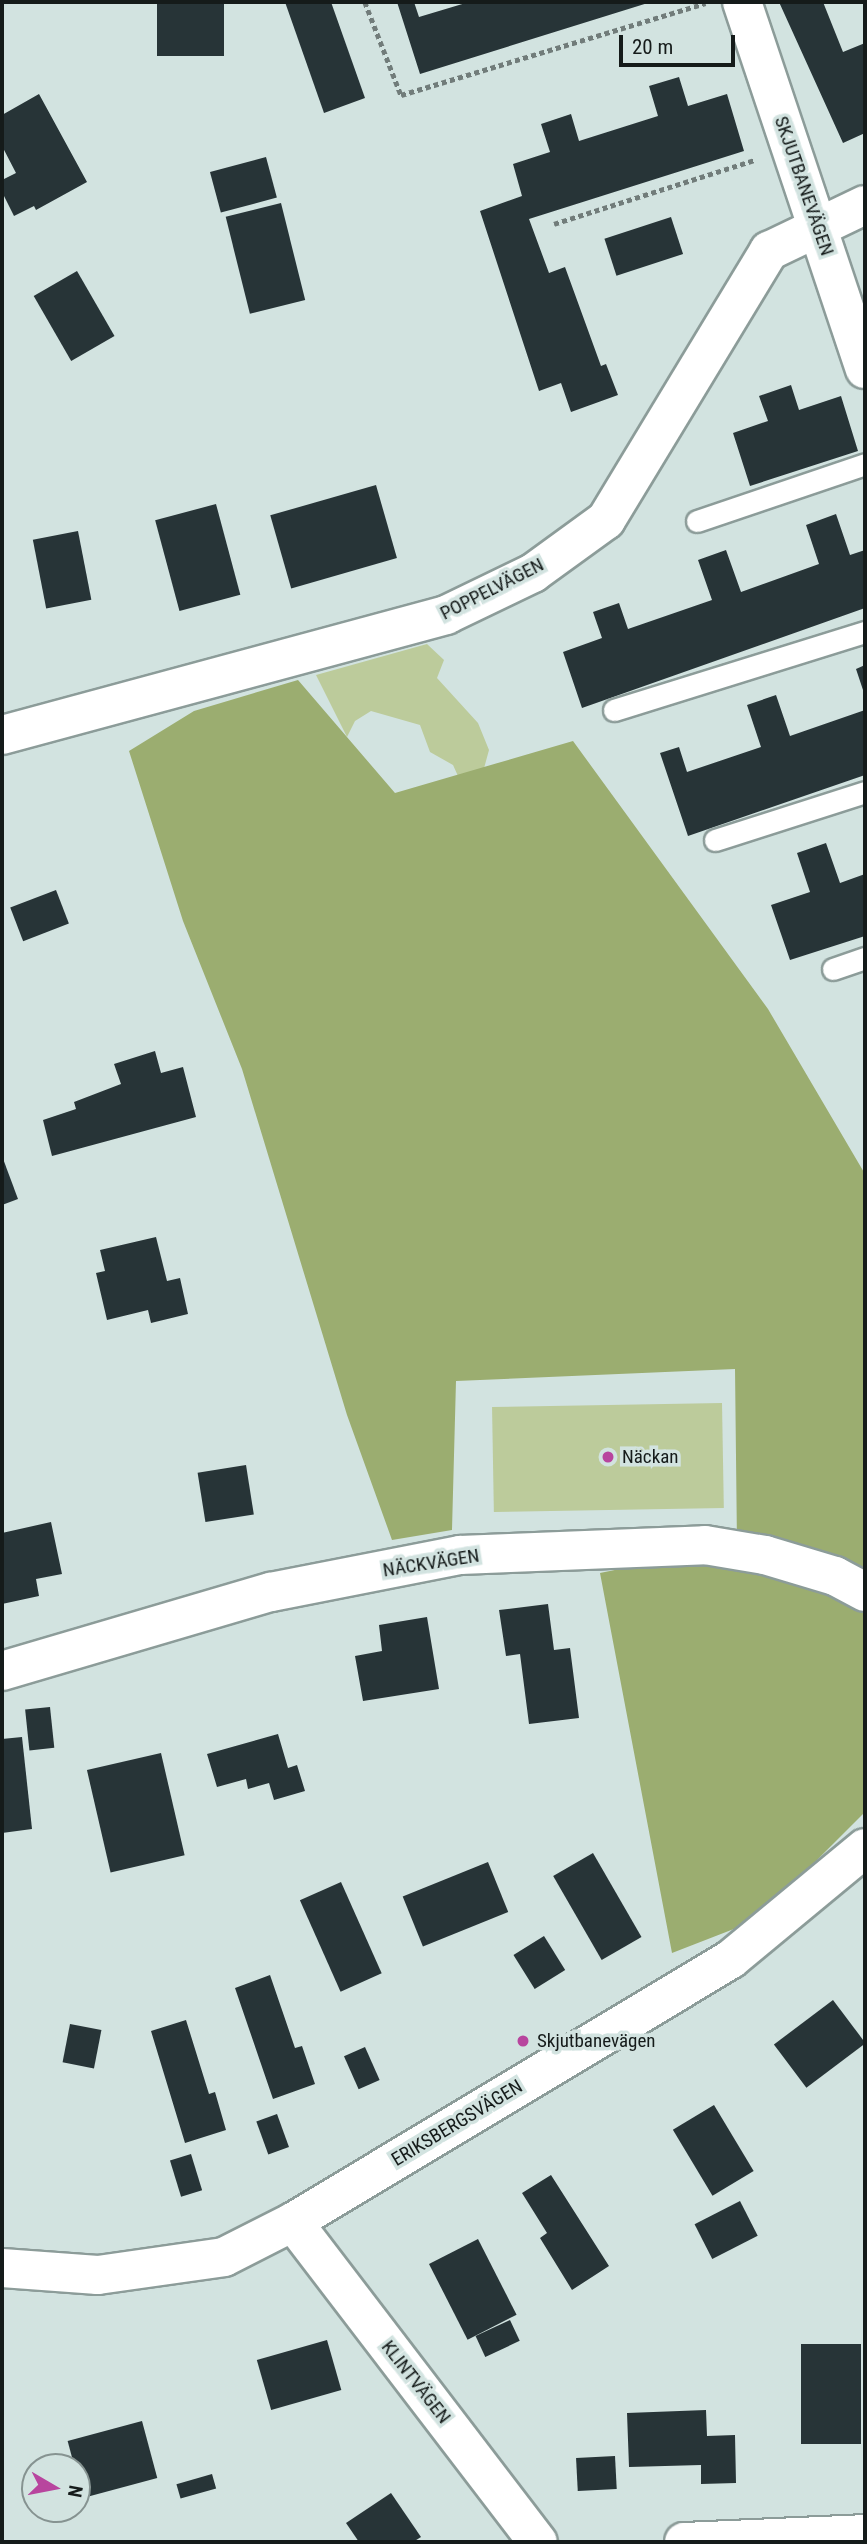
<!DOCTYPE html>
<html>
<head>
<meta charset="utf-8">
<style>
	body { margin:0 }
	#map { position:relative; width:867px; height:2544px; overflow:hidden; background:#d2e3e0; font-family:"Roboto Condensed",sans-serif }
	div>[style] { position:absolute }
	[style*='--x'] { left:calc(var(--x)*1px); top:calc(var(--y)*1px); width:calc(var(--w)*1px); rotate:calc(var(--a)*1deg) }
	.green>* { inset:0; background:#bccb9b; transform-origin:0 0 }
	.forest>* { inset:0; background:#9bad70 }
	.building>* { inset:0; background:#273437; transform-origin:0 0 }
	.path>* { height:4.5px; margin-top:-2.25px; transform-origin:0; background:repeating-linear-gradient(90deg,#717c7a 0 5px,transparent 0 8.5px) }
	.roads { filter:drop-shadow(2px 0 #8c9c99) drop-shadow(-2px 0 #8c9c99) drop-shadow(0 2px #8c9c99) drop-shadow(0 -2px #8c9c99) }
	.lane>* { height:21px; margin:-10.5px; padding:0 10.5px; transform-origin:10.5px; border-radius:10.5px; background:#fff }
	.street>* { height:38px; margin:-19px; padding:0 19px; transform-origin:19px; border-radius:19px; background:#fff }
	.secondary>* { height:38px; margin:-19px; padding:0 19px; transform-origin:19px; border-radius:19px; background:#fff }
	.dots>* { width:19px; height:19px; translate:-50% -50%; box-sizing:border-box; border:4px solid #d2e3e0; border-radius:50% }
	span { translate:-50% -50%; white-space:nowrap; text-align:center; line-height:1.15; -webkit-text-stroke:7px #d2e3e0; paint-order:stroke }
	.street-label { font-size:19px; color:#151b1a }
	.poi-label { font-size:19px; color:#151b1a }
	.left { translate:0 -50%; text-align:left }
	.frame { position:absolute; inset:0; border:4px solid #151b1a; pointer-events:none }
	.north { position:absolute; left:21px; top:2453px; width:70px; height:70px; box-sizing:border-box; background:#d2e3e0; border:2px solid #869391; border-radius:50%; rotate:100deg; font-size:19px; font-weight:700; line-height:28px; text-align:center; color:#151b1a }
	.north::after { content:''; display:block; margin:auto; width:24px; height:32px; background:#b8459e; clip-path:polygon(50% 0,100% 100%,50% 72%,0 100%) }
	.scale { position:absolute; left:619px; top:35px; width:116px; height:32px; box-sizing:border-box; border:4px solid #151b1a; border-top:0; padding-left:9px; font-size:21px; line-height:24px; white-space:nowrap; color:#151b1a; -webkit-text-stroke:5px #d2e3e0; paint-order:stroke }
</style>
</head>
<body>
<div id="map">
	<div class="green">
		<i style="clip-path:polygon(427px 644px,444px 660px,437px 678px,478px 723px,489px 750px,480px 783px,463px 787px,453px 765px,430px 752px,420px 725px,371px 711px,355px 721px,347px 737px,316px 675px)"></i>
		<i style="left:722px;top:1403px;width:105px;height:230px;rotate:89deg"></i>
	</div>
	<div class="forest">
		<i style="clip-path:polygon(298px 680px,395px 793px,573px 741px,768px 1009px,865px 1174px,865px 1812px,757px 1920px,672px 1953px,600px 1573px,737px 1545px,735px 1369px,456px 1381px,452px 1530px,392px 1540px,347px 1415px,242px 1069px,183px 921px,129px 751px,194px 711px)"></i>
	</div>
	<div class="building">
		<i style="left:157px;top:2px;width:67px;height:54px"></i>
		<i style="clip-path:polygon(285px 2px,331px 2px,365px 98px,324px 113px)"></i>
		<i style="clip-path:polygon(397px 2px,414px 2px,419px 17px,469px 2px,651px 2px,420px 74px)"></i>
		<i style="clip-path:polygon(779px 2px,823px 2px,843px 52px,865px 43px,865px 133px,843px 143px)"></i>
		<i style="clip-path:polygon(679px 77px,688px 106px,727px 94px,744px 151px,529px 219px,549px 273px,565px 267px,601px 366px,606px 364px,618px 395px,571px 412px,561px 383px,539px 391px,480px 211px,522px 196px,513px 164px,550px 152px,541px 124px,571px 114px,579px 141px,658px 116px,649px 86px)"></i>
		<i style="clip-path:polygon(39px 94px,87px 182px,36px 210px,34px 206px,14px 216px,2px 192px,2px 180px,16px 173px,2px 146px,2px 115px)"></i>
		<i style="left:266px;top:157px;width:42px;height:58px;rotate:75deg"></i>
		<i style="left:281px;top:203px;width:100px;height:57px;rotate:76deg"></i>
		<i style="left:671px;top:217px;width:39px;height:70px;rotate:72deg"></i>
		<i style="left:77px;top:271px;width:75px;height:50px;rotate:60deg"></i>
		<i style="clip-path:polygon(791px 385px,799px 410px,841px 396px,858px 451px,750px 486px,733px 433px,768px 421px,759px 396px)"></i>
		<i style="left:376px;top:485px;width:76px;height:110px;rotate:74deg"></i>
		<i style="left:216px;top:504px;width:94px;height:63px;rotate:75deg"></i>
		<i style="clip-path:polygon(836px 514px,850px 555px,865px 550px,865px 608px,582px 708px,563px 652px,602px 638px,593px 612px,619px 603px,628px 629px,712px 600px,698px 560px,726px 550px,741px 592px,819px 564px,806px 525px)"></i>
		<i style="left:78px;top:531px;width:70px;height:46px;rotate:79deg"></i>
		<i style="clip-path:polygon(865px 665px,865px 696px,856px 669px)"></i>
		<i style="clip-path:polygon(776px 695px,790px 736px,865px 710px,865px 775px,688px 836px,660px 753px,679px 747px,687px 772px,761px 747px,747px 705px)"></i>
		<i style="clip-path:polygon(826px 843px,840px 883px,865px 874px,865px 936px,790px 960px,771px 905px,810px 892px,797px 853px)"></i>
		<i style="left:56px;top:890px;width:36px;height:49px;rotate:69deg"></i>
		<i style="clip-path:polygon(155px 1051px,161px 1073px,183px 1067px,196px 1117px,52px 1156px,43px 1120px,76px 1109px,74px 1102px,121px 1084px,114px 1064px)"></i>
		<i style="clip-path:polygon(2px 1156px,18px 1199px,2px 1205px)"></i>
		<i style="clip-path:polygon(156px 1237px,167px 1281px,180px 1278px,188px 1314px,151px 1323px,148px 1310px,107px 1320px,96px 1273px,105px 1271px,100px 1250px)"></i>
		<i style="left:246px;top:1465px;width:50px;height:49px;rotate:81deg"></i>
		<i style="clip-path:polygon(51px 1522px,62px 1574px,36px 1579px,39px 1596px,2px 1604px,2px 1533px)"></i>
		<i style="clip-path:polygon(548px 1604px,554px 1650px,570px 1648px,579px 1718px,529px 1724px,520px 1654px,506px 1656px,499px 1610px)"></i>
		<i style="clip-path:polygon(427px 1617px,439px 1689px,363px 1701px,355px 1656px,382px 1651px,379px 1625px)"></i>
		<i style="left:50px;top:1707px;width:41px;height:25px;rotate:84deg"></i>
		<i style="clip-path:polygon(278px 1734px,288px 1768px,297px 1765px,305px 1791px,274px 1800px,269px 1783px,248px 1789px,246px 1779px,217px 1787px,207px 1754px)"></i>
		<i style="clip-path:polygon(22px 1737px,32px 1829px,2px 1833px,2px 1739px)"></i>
		<i style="left:161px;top:1753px;width:105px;height:76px;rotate:77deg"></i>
		<i style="left:593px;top:1853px;width:97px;height:46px;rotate:60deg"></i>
		<i style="left:488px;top:1862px;width:54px;height:92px;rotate:68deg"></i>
		<i style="left:341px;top:1882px;width:100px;height:45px;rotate:66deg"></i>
		<i style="left:544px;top:1936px;width:40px;height:36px;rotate:58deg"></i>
		<i style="clip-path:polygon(270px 1975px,295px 2048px,302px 2046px,315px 2084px,273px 2099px,235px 1988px)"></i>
		<i style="left:833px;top:2000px;width:54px;height:74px;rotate:53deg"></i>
		<i style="clip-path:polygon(186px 2020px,209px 2094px,215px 2092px,226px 2130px,185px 2143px,151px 2031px)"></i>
		<i style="left:70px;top:2024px;width:32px;height:39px;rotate:11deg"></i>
		<i style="left:365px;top:2047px;width:36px;height:23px;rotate:66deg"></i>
		<i style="left:714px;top:2105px;width:77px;height:48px;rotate:59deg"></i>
		<i style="left:277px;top:2114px;width:35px;height:22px;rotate:70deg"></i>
		<i style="left:191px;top:2154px;width:38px;height:22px;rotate:73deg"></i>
		<i style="clip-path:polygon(551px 2175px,609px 2266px,572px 2290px,540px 2238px,547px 2233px,522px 2193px)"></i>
		<i style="left:740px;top:2201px;width:39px;height:51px;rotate:63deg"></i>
		<i style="left:478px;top:2239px;width:85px;height:55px;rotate:63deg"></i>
		<i style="left:510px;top:2320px;width:23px;height:38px;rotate:65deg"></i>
		<i style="left:327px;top:2340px;width:52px;height:73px;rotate:74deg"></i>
		<i style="left:801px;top:2344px;width:60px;height:100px"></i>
		<i style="clip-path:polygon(706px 2410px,707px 2436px,735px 2435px,736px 2483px,701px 2484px,701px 2465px,629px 2467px,627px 2413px)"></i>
		<i style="left:142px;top:2421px;width:59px;height:77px;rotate:75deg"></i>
		<i style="left:615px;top:2456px;width:33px;height:39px;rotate:87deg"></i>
		<i style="left:212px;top:2474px;width:15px;height:37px;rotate:74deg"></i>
		<i style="clip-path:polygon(391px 2493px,421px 2537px,413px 2542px,359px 2542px,346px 2523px)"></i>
	</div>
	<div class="path">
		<i style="--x:365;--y:2;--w:100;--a:68.8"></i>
		<i style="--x:401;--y:95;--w:318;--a:-16.8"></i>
		<i style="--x:554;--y:224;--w:210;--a:-17.7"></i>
	</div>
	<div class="roads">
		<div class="lane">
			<i style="--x:697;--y:521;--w:177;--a:-18.7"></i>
			<i style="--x:614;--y:710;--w:263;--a:-17.3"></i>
			<i style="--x:715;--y:840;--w:157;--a:-17.7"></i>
			<i style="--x:833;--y:969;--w:34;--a:-19"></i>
		</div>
		<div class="street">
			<i style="--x:742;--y:2;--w:387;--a:71.5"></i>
			<i style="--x:2;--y:735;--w:460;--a:-15.1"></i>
			<i style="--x:446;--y:615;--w:97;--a:-25.8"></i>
			<i style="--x:533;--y:573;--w:90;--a:-36"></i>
			<i style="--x:606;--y:520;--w:315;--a:-58.8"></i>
			<i style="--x:769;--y:251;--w:106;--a:-25.6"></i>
			<i style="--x:2;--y:1671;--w:280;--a:-16.4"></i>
			<i style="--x:271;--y:1592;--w:193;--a:-11.1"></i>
			<i style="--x:460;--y:1555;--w:245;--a:-2.3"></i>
			<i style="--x:705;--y:1545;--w:61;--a:9.5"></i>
			<i style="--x:765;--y:1555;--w:73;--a:16.7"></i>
			<i style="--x:835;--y:1576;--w:34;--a:28"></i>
			<i style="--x:293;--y:2222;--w:403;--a:52.6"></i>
			<i style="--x:684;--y:2542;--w:181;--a:-2.5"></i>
		</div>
		<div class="secondary">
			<i style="--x:2;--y:2268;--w:96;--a:4.2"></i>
			<i style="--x:98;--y:2275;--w:127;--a:-8.1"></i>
			<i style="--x:224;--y:2257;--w:77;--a:-26.9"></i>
			<i style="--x:293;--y:2222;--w:511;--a:-30.98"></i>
			<i style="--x:731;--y:1959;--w:174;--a:-39.6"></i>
		</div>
	</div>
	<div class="dots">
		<i style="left:608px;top:1457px;background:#b8459e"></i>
		<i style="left:523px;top:2041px;background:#b8459e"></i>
	</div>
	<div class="street-label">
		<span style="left:804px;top:186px;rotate:71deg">SKJUTBANEVÄGEN</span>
		<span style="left:492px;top:589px;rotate:-27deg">POPPELVÄGEN</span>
		<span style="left:431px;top:1563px;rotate:-9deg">NÄCKVÄGEN</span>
		<span style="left:457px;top:2123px;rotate:-31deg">ERIKSBERGSVÄGEN</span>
		<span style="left:416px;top:2382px;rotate:52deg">KLINTVÄGEN</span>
	</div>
	<div class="poi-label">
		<span class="left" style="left:622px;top:1457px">Näckan</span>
		<span class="left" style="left:537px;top:2041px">Skjutbanevägen</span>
	</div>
	<div class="frame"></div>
	<div class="north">N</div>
	<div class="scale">20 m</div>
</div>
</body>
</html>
